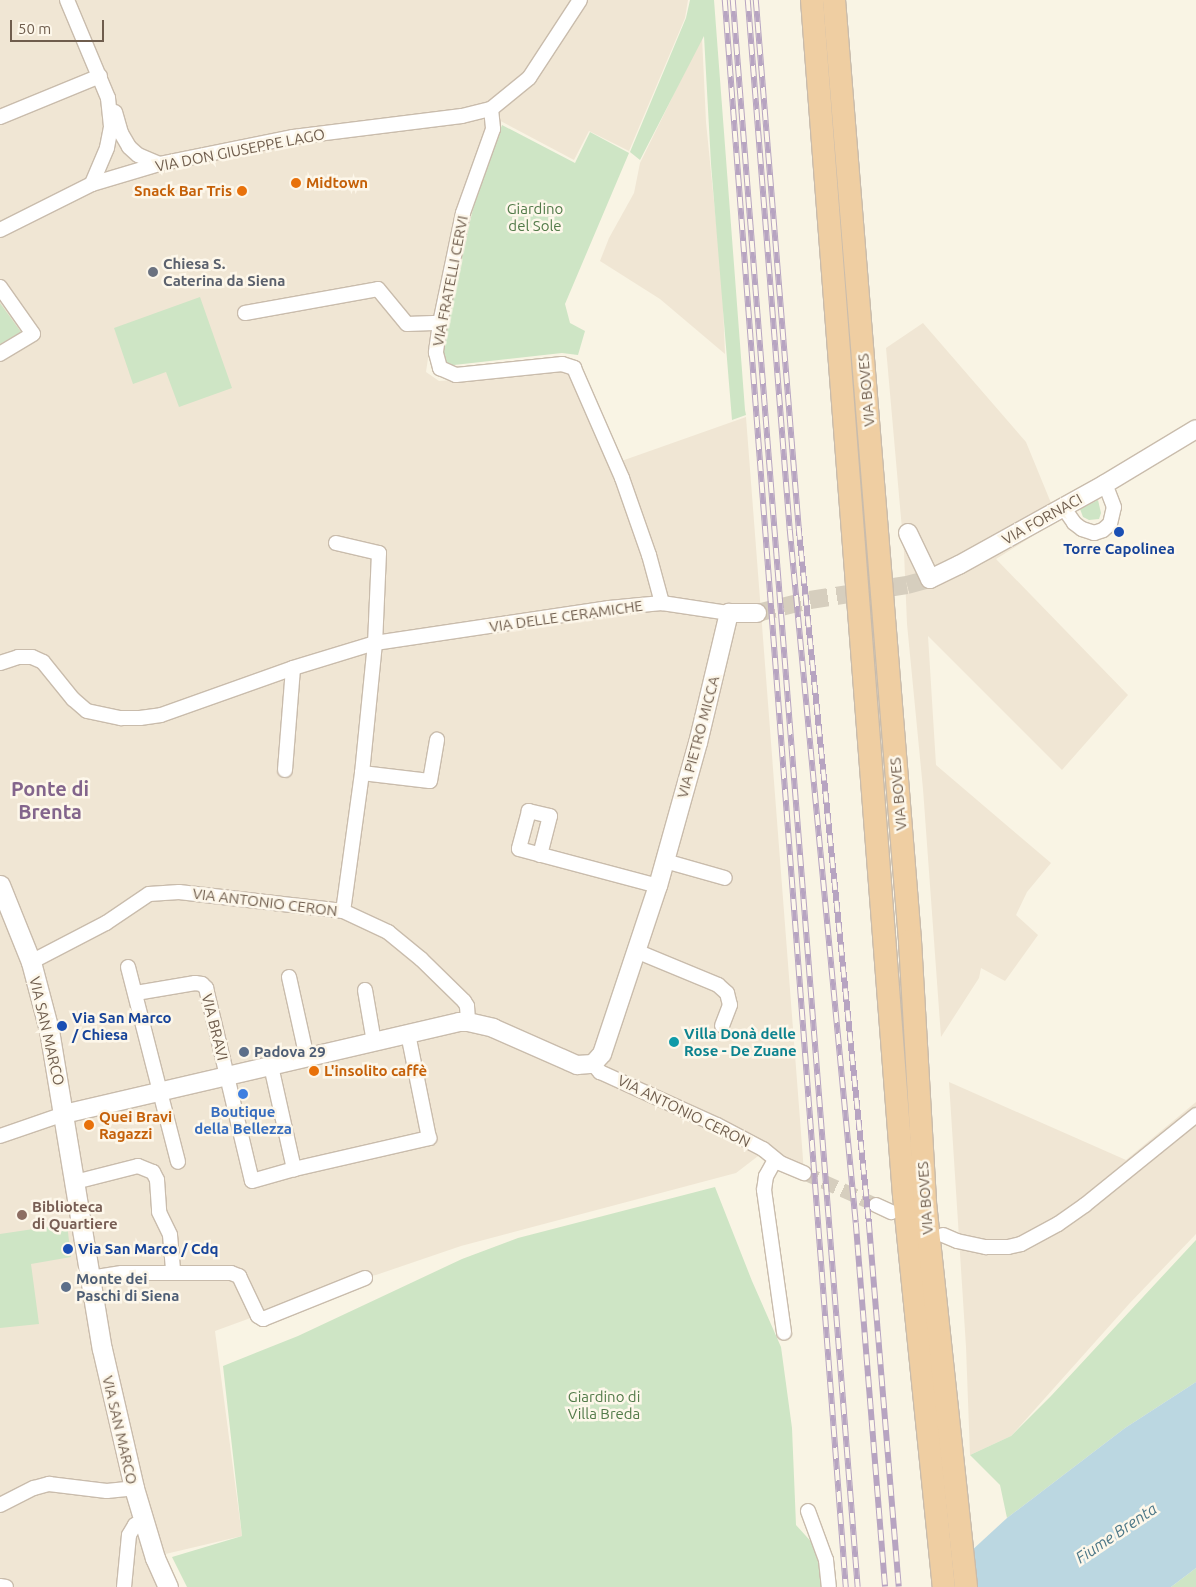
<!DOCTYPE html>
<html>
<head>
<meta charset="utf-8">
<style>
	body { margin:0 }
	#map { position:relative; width:1196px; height:1587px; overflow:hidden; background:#f9f4e4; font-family:Ubuntu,sans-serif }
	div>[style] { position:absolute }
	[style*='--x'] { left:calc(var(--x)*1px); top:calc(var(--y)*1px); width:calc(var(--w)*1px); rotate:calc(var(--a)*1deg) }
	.residential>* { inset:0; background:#f0e6d4 }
	.green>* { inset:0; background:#cee5c5 }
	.water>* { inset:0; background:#bbd7e1 }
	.minor-tunnel>* { height:14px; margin-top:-7px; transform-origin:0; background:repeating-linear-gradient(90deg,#d6cebe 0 14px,transparent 0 21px) }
	.tertiary-tunnel>* { height:18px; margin-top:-9px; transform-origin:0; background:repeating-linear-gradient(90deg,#d6cebe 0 18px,transparent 0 27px) }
	.roads { filter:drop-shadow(1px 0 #c9bcac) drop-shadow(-1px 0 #c9bcac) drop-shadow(0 1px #c9bcac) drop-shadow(0 -1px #c9bcac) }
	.minor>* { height:14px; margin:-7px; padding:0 7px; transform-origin:7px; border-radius:7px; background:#fff }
	.tertiary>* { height:18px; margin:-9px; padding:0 9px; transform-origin:9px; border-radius:9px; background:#fff }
	.secondary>* { height:19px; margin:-9.5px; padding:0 9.5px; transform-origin:9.5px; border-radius:9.5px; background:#fff }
	.trunk>* { height:22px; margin:-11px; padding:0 11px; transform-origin:11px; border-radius:11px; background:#efcea2 }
	.rail>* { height:5.5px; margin-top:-2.75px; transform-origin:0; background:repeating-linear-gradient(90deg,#fdf7ea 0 11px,#b7a4c1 0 22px); box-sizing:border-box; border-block:1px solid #b7a4c1 }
	.dots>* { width:14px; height:14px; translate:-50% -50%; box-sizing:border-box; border:2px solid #fdf7ea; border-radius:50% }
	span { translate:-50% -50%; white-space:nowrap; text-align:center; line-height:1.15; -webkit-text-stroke:5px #fdf7ea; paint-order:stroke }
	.street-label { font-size:15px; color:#6f5d4d }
	.food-label { font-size:15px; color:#c56008; font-weight:700 }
	.left { translate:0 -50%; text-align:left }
	.right { translate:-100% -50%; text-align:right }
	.park-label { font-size:15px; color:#527a49 }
	.worship-label { font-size:15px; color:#5b616d; font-weight:700 }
	.transit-label { font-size:15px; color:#164399; font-weight:700 }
	.culture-label { font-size:15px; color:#0d838f; font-weight:700 }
	.service-label { font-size:15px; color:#4e5e75; font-weight:700 }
	.shop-label { font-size:15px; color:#366cbe; font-weight:700 }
	.education-label { font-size:15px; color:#785e54; font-weight:700 }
	.water-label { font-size:16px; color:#4c7787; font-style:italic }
	.district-label { font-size:20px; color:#83658c; font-weight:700 }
	.scale { position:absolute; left:10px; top:20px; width:94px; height:22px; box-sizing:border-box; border:2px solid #6f5d4d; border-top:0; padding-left:6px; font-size:15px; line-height:18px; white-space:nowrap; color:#6f5d4d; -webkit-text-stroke:4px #fdf7ea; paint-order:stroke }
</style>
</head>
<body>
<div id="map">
	<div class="residential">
		<i style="clip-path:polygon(0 0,688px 0,685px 18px,629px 151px,589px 131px,574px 160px,495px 118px,433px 324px,426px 372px,439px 381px,501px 377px,556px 370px,574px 372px,613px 464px,746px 417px,804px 1172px,762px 1153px,736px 1173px,461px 1246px,376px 1275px,359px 1278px,215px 1331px,242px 1536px,157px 1556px,170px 1587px,0 1587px)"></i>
		<i style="clip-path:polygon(702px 37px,706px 122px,722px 281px,725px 354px,660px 299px,600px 261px,609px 238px,634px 193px,640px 163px)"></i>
		<i style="clip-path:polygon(923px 323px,1026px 442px,1058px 520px,996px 559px,1128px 695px,1062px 770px,928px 636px,936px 765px,1051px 863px,1027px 892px,1016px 915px,1038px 935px,1005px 981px,981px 968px,979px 978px,941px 1037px,923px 789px,907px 624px,904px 552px,886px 348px)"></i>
		<i style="clip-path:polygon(949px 1082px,1126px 1160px,1196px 1102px,1196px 1234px,1129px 1304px,1011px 1436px,970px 1455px,966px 1347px)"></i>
	</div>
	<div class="green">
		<i style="clip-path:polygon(690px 0,714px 0,745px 410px,746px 415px,732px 420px,711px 164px,704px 36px,640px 160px,630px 152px,686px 18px)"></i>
		<i style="clip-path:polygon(502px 125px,575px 163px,590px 132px,629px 153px,565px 304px,570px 323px,585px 331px,578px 355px,562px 353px,445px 366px,442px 351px,459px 264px,481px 178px)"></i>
		<i style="clip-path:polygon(200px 297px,232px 388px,179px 407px,166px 372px,133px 384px,114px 328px)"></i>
		<i style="clip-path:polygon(0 303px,21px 332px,0 344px)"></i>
		<i style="clip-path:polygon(1098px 500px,1101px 513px,1099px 519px,1089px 520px,1083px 517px,1080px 509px)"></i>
		<i style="clip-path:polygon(715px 1187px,752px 1281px,781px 1347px,792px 1428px,796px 1525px,815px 1546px,822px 1568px,822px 1587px,187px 1587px,172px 1557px,242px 1536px,223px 1366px,298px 1336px,462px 1259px,518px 1238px)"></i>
		<i style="clip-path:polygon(67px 1224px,71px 1257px,31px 1264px,39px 1324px,0 1328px,0 1234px)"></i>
		<i style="clip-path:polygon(1196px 1240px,1196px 1382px,1125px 1428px,1007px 1518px,1000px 1485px,970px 1455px,1011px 1436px,1051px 1396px)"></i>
		<i style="clip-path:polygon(1196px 1568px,1196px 1587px,1171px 1587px)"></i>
	</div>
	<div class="water">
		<i style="clip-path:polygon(1196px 1382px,1196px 1568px,1171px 1587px,932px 1587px,1007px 1518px,1125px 1428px)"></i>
	</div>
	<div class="minor-tunnel">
		<i style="--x:804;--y:1173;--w:79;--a:24"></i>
	</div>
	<div class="tertiary-tunnel">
		<i style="--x:757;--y:613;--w:55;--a:-13.8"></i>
		<i style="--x:810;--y:600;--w:98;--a:-8.8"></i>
		<i style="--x:907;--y:585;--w:24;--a:-15"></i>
	</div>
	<div class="roads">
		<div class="minor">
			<i style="--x:67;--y:0;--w:106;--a:67.3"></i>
			<i style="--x:108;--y:98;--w:29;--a:84"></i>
			<i style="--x:111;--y:127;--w:21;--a:101"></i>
			<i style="--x:107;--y:148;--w:39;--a:113"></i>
			<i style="--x:491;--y:109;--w:20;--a:84"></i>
			<i style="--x:493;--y:129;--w:89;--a:109.7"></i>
			<i style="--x:463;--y:213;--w:112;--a:101.8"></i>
			<i style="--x:440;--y:323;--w:30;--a:98"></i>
			<i style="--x:436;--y:353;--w:16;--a:75"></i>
			<i style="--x:440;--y:368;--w:17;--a:24"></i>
			<i style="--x:456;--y:375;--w:107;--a:-5.9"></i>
			<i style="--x:562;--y:364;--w:13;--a:18"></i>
			<i style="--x:574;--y:368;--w:120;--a:66.4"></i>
			<i style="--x:622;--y:478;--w:82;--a:70.7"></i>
			<i style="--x:649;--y:555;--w:50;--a:74.8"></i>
			<i style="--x:115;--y:112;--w:22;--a:74"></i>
			<i style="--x:121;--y:133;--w:16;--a:60"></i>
			<i style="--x:129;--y:147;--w:12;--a:42"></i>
			<i style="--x:138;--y:155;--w:23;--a:23"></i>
			<i style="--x:0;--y:117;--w:108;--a:-22.3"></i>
			<i style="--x:0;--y:230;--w:103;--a:-26.6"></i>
			<i style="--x:92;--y:184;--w:70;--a:-16.6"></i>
			<i style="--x:159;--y:164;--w:137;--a:-11.4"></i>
			<i style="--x:293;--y:137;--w:170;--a:-7.1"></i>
			<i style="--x:462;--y:116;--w:30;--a:-14"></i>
			<i style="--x:491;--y:109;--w:49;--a:-39.2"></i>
			<i style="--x:529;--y:78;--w:93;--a:-56.8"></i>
			<i style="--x:0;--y:287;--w:57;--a:54.9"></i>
			<i style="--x:33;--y:334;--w:39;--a:149"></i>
			<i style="--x:245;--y:313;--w:135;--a:-10.2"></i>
			<i style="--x:378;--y:289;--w:45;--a:50.4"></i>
			<i style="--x:407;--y:324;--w:33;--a:-2"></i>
			<i style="--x:1063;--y:507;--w:19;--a:55"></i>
			<i style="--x:1074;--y:523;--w:10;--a:37"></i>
			<i style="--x:1082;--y:529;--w:13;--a:18"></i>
			<i style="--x:1094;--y:533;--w:9;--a:-18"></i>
			<i style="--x:1103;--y:530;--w:9;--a:-41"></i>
			<i style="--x:1110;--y:524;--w:17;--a:-77"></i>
			<i style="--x:1114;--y:507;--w:25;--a:-111"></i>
			<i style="--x:336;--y:543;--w:44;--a:13.1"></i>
			<i style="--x:379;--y:553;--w:90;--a:92.5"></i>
			<i style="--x:375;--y:643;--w:131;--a:95.7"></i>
			<i style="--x:362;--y:773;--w:139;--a:97.8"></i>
			<i style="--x:0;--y:663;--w:19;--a:-18"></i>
			<i style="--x:18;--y:657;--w:14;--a:0"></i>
			<i style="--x:32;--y:657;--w:12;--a:24"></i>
			<i style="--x:43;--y:662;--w:48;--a:51"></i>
			<i style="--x:73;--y:699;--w:18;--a:41"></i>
			<i style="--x:87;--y:711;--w:35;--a:12"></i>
			<i style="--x:121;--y:718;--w:19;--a:0"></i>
			<i style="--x:140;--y:718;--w:21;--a:-8"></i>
			<i style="--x:161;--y:715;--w:140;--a:-19.6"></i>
			<i style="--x:293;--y:668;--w:86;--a:-17"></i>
			<i style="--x:375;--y:643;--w:237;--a:-8.5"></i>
			<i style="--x:609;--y:608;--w:53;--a:-5.4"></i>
			<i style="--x:662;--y:603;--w:68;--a:8.5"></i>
			<i style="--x:285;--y:770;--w:102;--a:-85.5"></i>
			<i style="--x:362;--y:773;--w:68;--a:6.7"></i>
			<i style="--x:430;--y:781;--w:42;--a:-80.3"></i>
			<i style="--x:540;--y:855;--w:40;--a:-75.6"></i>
			<i style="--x:550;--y:816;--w:22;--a:-167"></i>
			<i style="--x:529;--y:811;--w:39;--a:105"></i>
			<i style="--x:519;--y:849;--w:144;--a:14.9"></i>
			<i style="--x:665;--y:861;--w:62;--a:15.8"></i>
			<i style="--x:636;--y:951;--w:89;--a:22.5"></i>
			<i style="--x:718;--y:985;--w:12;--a:42"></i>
			<i style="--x:727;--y:993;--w:12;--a:76"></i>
			<i style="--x:730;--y:1005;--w:22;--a:111"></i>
			<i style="--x:31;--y:962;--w:85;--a:-27.5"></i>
			<i style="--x:106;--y:923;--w:52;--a:-34"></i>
			<i style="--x:149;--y:894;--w:30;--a:-4"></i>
			<i style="--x:179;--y:892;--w:165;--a:6.6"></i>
			<i style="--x:343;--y:911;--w:50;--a:25"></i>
			<i style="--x:388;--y:932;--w:43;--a:39.3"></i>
			<i style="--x:421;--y:959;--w:60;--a:44.3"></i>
			<i style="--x:464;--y:1001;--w:6;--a:59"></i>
			<i style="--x:467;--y:1006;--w:16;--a:86"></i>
			<i style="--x:128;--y:967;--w:201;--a:75.6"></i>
			<i style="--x:289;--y:977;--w:83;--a:77.5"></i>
			<i style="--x:365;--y:990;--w:53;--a:80.2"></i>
			<i style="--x:136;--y:993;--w:60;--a:-9.6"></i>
			<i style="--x:195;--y:983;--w:7;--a:8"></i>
			<i style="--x:202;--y:984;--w:6;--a:45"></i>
			<i style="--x:206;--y:988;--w:198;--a:76.6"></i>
			<i style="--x:252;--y:1181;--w:44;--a:-15.9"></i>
			<i style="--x:593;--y:1064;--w:11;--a:49"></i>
			<i style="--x:600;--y:1072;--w:128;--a:24.4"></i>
			<i style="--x:717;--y:1125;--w:52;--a:27.6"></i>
			<i style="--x:763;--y:1149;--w:22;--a:39"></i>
			<i style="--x:780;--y:1163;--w:26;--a:23"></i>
			<i style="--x:271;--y:1066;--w:106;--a:77.4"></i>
			<i style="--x:294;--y:1169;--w:139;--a:-12.9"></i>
			<i style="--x:429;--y:1138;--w:106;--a:-101.4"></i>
			<i style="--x:0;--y:1136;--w:68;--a:-19"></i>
			<i style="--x:775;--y:1160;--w:18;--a:119"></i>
			<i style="--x:766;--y:1176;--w:14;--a:98"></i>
			<i style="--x:764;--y:1190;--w:144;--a:82"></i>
			<i style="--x:75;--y:1182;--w:65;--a:-14.3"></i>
			<i style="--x:138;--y:1166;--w:16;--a:22"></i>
			<i style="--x:153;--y:1172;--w:9;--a:63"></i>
			<i style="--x:157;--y:1180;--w:32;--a:86"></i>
			<i style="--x:159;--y:1212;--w:25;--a:64"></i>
			<i style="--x:170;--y:1235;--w:37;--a:85"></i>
			<i style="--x:876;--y:1205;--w:17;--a:25"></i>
			<i style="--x:943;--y:1235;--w:15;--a:23"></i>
			<i style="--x:957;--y:1241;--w:30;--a:12"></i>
			<i style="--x:986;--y:1247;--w:22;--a:0"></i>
			<i style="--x:1008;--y:1247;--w:13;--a:-13"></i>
			<i style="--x:1021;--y:1244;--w:42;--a:-28.4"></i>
			<i style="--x:1058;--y:1224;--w:33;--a:-35"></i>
			<i style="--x:1085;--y:1205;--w:143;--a:-39"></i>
			<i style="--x:90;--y:1278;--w:32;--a:-9"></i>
			<i style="--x:122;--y:1273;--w:109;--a:0"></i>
			<i style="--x:231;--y:1273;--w:9;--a:21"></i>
			<i style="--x:239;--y:1276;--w:44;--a:64.6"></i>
			<i style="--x:258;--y:1316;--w:6;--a:31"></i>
			<i style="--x:263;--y:1319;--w:110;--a:-21.9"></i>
			<i style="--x:0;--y:1505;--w:38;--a:-27"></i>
			<i style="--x:34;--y:1488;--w:16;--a:-15"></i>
			<i style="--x:49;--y:1484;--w:58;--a:6.9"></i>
			<i style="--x:107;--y:1491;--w:27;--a:-6"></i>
			<i style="--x:808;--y:1511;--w:52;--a:69.8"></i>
			<i style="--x:826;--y:1560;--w:27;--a:84"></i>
			<i style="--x:0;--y:1586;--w:6;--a:9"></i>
			<i style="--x:124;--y:1587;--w:52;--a:-84.5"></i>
			<i style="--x:129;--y:1535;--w:12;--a:-59"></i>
			<i style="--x:135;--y:1525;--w:10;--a:-24"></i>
		</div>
		<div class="tertiary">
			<i style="--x:908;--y:533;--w:51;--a:64.4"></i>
			<i style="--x:930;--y:579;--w:32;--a:-26"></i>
			<i style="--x:959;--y:565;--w:167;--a:-29"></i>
			<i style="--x:1105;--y:484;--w:106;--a:-31.1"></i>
			<i style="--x:64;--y:1114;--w:406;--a:-13.1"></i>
			<i style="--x:459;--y:1022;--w:9;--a:0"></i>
			<i style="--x:468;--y:1022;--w:26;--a:13"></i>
			<i style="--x:493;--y:1028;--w:92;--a:23.8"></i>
			<i style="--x:577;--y:1065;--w:16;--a:-4"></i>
			<i style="--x:593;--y:1064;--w:13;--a:-48"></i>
			<i style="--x:602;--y:1054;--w:177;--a:-71.6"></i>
			<i style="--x:658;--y:886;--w:148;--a:-74.4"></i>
			<i style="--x:698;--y:743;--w:134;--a:-76.6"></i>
			<i style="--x:729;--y:613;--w:28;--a:0"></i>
		</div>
		<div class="secondary">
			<i style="--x:0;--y:885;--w:83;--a:68.1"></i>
			<i style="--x:31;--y:962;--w:70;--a:75.2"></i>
			<i style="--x:49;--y:1030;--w:323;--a:80.6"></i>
			<i style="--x:102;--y:1349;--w:143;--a:77"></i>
			<i style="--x:134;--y:1488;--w:73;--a:73.3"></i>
			<i style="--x:155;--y:1558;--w:32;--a:66"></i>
		</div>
		<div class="trunk">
			<i style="--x:812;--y:0;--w:1199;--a:85.6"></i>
			<i style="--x:904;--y:1195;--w:394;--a:84.2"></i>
			<i style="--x:834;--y:0;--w:944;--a:85.38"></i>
			<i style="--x:910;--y:941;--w:262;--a:86.7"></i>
			<i style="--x:925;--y:1203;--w:386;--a:83.9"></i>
		</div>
	</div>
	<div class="rail">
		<i style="--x:725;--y:0;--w:1592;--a:85.64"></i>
		<i style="--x:733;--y:0;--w:1592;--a:85.5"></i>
		<i style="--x:748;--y:0;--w:532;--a:85.47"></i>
		<i style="--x:790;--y:530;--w:696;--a:84.56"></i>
		<i style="--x:856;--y:1223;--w:365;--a:85.4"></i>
		<i style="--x:756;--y:0;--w:531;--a:85.35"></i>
		<i style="--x:799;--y:529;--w:697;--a:84.23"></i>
		<i style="--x:869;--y:1222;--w:366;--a:85.3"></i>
	</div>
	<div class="dots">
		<i style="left:296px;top:183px;background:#e8710a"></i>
		<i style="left:242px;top:191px;background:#e8710a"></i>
		<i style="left:153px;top:272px;background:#6b7280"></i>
		<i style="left:1119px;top:532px;background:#1a4fb4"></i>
		<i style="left:62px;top:1026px;background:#1a4fb4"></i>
		<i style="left:674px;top:1042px;background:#0f9aa8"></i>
		<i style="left:244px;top:1052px;background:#5c6f8a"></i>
		<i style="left:314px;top:1071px;background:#e8710a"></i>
		<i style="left:243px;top:1094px;background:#3f7fe0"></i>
		<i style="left:89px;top:1125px;background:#e8710a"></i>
		<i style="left:22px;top:1215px;background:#8d6e63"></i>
		<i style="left:68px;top:1249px;background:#1a4fb4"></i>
		<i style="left:66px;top:1287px;background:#5c6f8a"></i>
	</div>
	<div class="street-label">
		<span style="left:240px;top:150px;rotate:-11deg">VIA DON GIUSEPPE LAGO</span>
		<span style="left:450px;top:281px;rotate:-79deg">VIA FRATELLI CERVI</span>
		<span style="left:866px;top:390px;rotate:-95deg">VIA BOVES</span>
		<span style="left:1042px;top:519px;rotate:-29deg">VIA FORNACI</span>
		<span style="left:566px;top:616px;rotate:-8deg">VIA DELLE CERAMICHE</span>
		<span style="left:698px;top:737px;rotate:-75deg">VIA PIETRO MICCA</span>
		<span style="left:898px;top:794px;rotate:-95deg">VIA BOVES</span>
		<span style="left:265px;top:902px;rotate:7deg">VIA ANTONIO CERON</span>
		<span style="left:215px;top:1027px;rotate:76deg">VIA BRAVI</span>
		<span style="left:47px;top:1031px;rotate:77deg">VIA SAN MARCO</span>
		<span style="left:684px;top:1111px;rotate:26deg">VIA ANTONIO CERON</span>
		<span style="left:925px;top:1198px;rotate:-94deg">VIA BOVES</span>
		<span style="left:120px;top:1430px;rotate:77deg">VIA SAN MARCO</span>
	</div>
	<div class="food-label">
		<span class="left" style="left:306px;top:183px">Midtown</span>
		<span class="right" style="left:232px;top:191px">Snack Bar Tris</span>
		<span class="left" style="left:324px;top:1071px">L'insolito caffè</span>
		<span class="left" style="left:99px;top:1125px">Quei Bravi<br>Ragazzi</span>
	</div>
	<div class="park-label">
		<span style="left:535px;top:217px">Giardino<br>del Sole</span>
		<span style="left:604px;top:1405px">Giardino di<br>Villa Breda</span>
	</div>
	<div class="worship-label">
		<span class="left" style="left:163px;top:272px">Chiesa S.<br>Caterina da Siena</span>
	</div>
	<div class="transit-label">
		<span style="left:1119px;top:549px">Torre Capolinea</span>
		<span class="left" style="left:72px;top:1026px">Via San Marco<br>/ Chiesa</span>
		<span class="left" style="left:78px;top:1249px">Via San Marco / Cdq</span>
	</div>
	<div class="culture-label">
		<span class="left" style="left:684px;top:1042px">Villa Donà delle<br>Rose - De Zuane</span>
	</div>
	<div class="service-label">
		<span class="left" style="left:254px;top:1052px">Padova 29</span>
		<span class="left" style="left:76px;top:1287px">Monte dei<br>Paschi di Siena</span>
	</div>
	<div class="shop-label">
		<span style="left:243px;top:1120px">Boutique<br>della Bellezza</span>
	</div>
	<div class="education-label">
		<span class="left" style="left:32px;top:1215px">Biblioteca<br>di Quartiere</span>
	</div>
	<div class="water-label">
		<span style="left:1116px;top:1533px;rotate:-34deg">Fiume Brenta</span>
	</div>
	<div class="district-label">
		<span style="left:50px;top:800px">Ponte di<br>Brenta</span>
	</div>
	<div class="scale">50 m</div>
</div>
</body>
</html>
